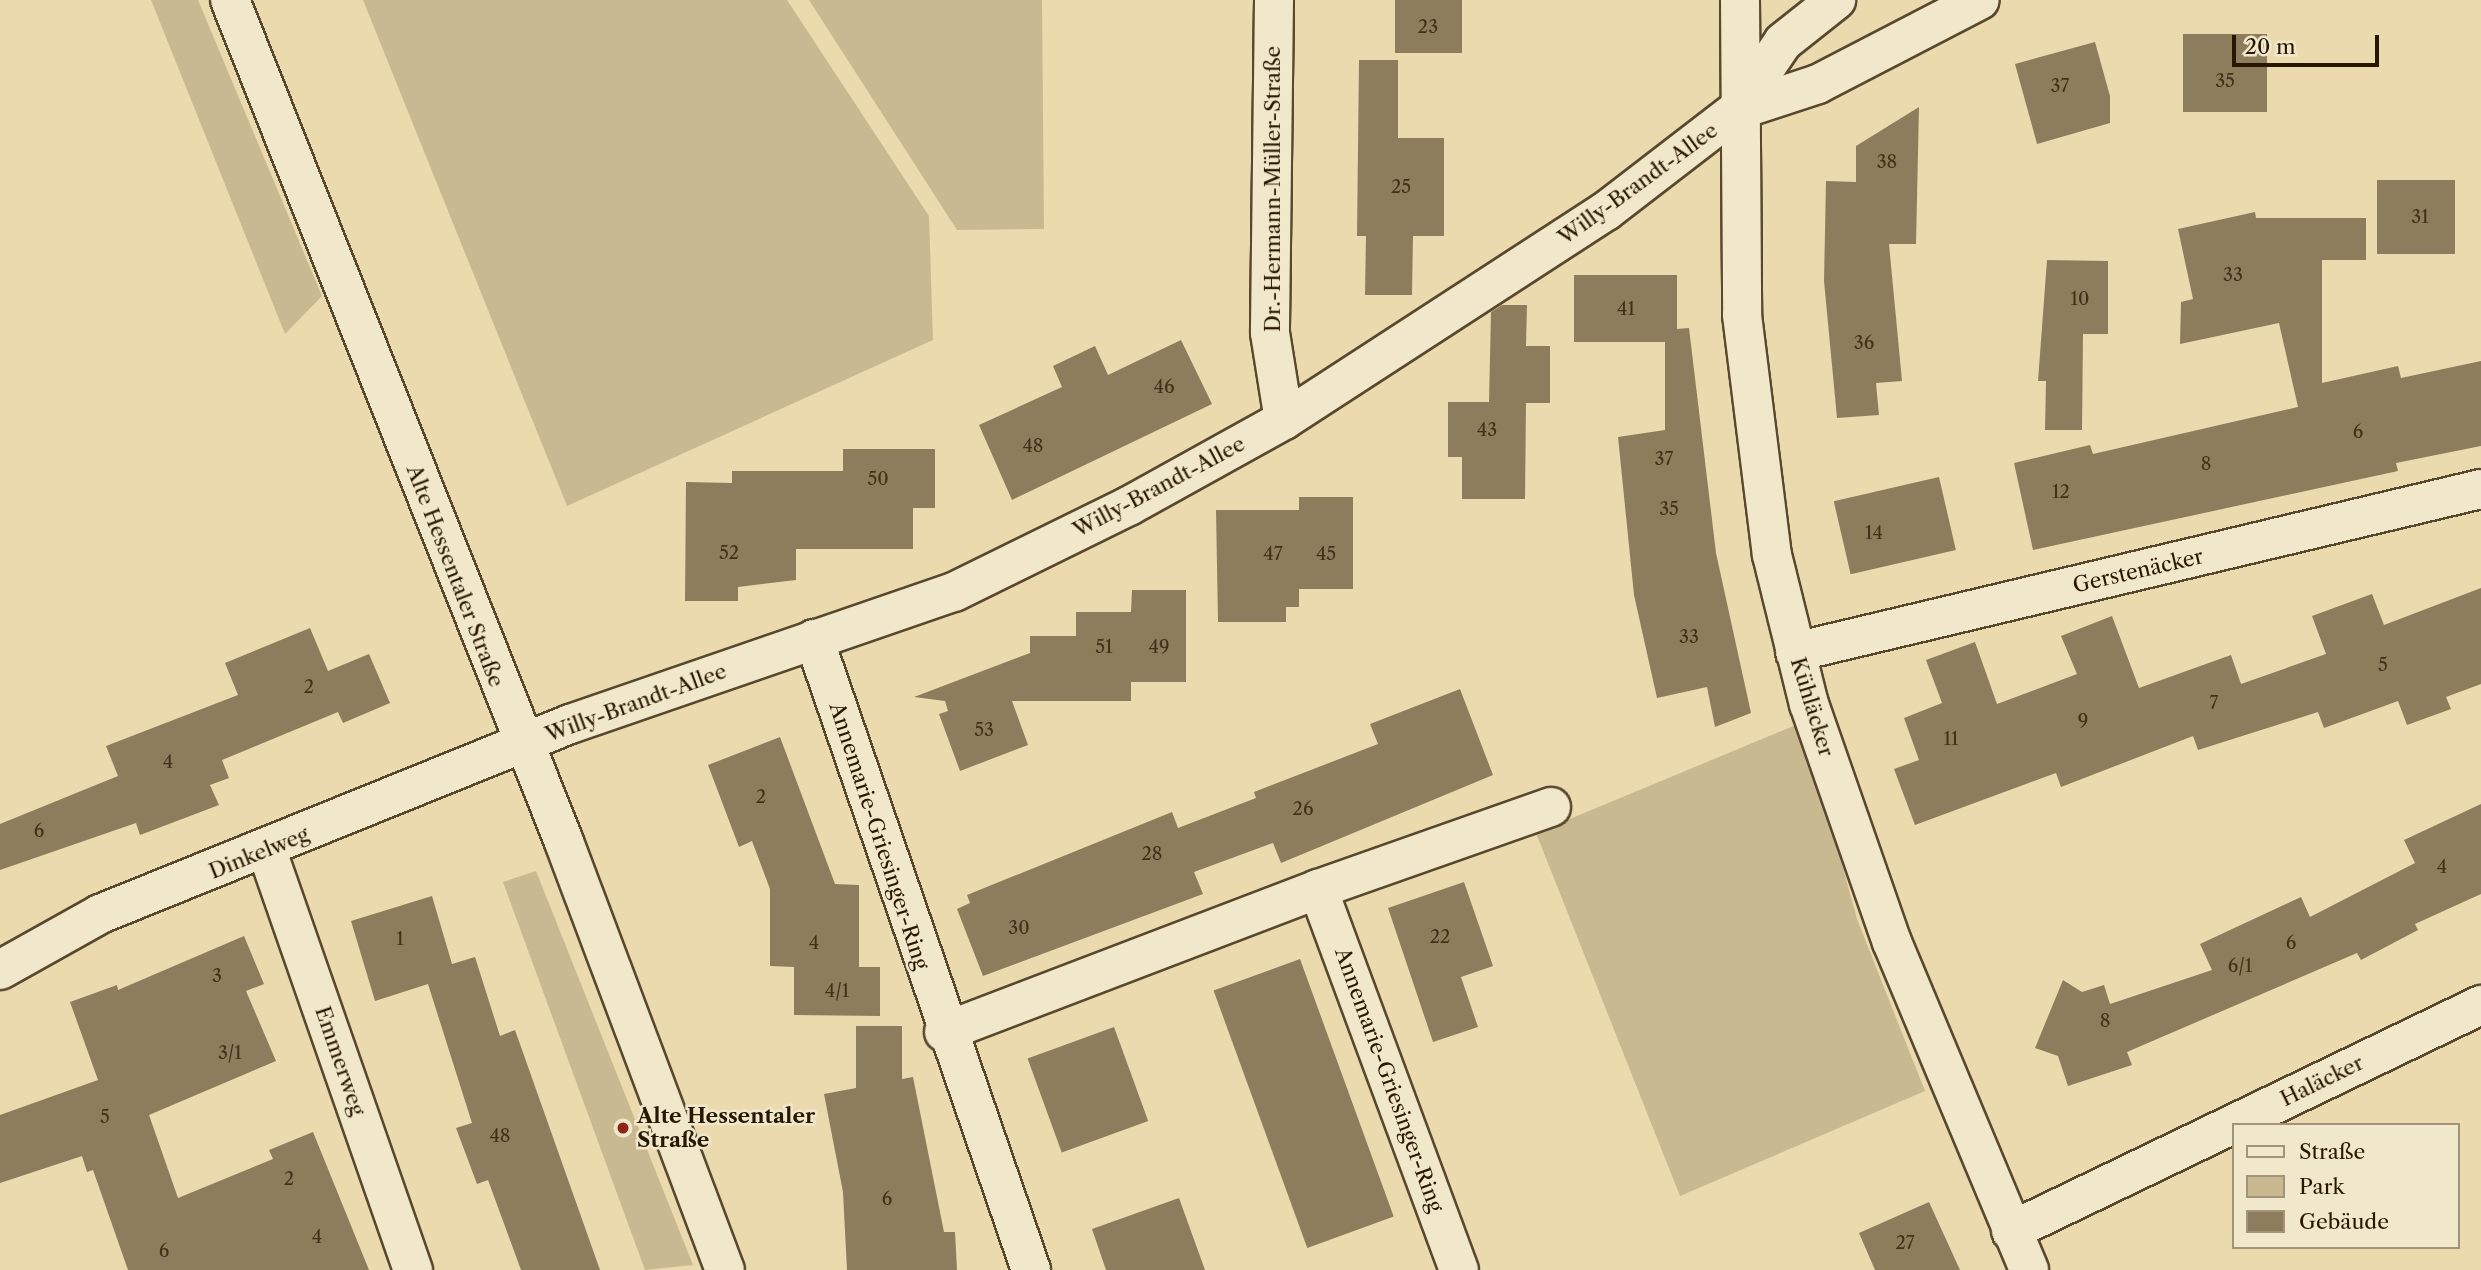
<!DOCTYPE html>
<html>
<head>
<meta charset="utf-8">
<style>
	body { margin:0 }
	#map { position:relative; width:2481px; height:1270px; overflow:hidden; background:#eadaae; font-family:"Libre Caslon Text",serif }
	div>[style] { position:absolute }
	[style*='--x'] { left:calc(var(--x)*1px); top:calc(var(--y)*1px); width:calc(var(--w)*1px); rotate:calc(var(--a)*1deg) }
	.green>* { inset:0; background:#c9b991 }
	.building>* { inset:0; background:#8d7d5c; transform-origin:0 0 }
	.roads { filter:drop-shadow(2px 0 #58482e) drop-shadow(-2px 0 #58482e) drop-shadow(0 2px #58482e) drop-shadow(0 -2px #58482e) }
	.street>* { height:38px; margin:-19px; padding:0 19px; transform-origin:19px; border-radius:19px; background:#f1e7ca }
	.dots>* { width:19px; height:19px; translate:-50% -50%; box-sizing:border-box; border:4px solid #f1e7ca; border-radius:50% }
	span { translate:-50% -50%; white-space:nowrap; text-align:center; line-height:1.15; -webkit-text-stroke:5px #f1e7ca; paint-order:stroke }
	.number-label { font-size:18px; color:#413119 }
	.number-label span { -webkit-text-stroke-width:0 }
	.street-label { font-size:21px; color:#281803 }
	.poi-label { font-size:21px; color:#281803; font-weight:700 }
	.left { translate:0 -50%; text-align:left }
	.legend { position:absolute; left:2232px; top:1123px; width:228px; height:126px; box-sizing:border-box; background:#f1e7ca; border:2px solid #a1947a; margin:0; padding:9px 12px; list-style:none; font-size:21px; color:#281803 }
	.legend li { display:flex; align-items:center; gap:14px; height:35px }
	.legend b { width:35px; border:2px solid #a1947a }
	.scale { position:absolute; left:2232px; top:35px; width:147px; height:32px; box-sizing:border-box; border:4px solid #281803; border-top:0; padding-left:9px; font-size:21px; line-height:24px; white-space:nowrap; color:#281803; -webkit-text-stroke:5px #f1e7ca; paint-order:stroke }
</style>
</head>
<body>
<div id="map">
	<div class="green">
		<i style="clip-path:polygon(151px 0,198px 0,322px 296px,285px 334px)"></i>
		<i style="clip-path:polygon(363px 0,787px 0,929px 216px,933px 340px,567px 506px)"></i>
		<i style="clip-path:polygon(809px 0,1042px 0,1044px 229px,957px 230px)"></i>
		<i style="clip-path:polygon(1803px 722px,1857px 919px,1925px 1091px,1680px 1196px,1536px 833px)"></i>
		<i style="clip-path:polygon(536px 871px,693px 1265px,645px 1270px,503px 882px)"></i>
	</div>
	<div class="building">
		<i style="left:1395px;top:0;width:67px;height:53px"></i>
		<i style="left:2183px;top:34px;width:84px;height:78px"></i>
		<i style="clip-path:polygon(2095px 42px,2110px 96px,2110px 123px,2037px 144px,2015px 64px)"></i>
		<i style="clip-path:polygon(1359px 60px,1398px 60px,1398px 138px,1444px 138px,1444px 236px,1413px 236px,1412px 295px,1365px 295px,1366px 236px,1357px 236px)"></i>
		<i style="clip-path:polygon(1919px 107px,1916px 244px,1889px 244px,1902px 381px,1876px 383px,1879px 415px,1837px 418px,1824px 281px,1826px 181px,1856px 182px,1856px 146px)"></i>
		<i style="left:2377px;top:180px;width:78px;height:74px"></i>
		<i style="clip-path:polygon(2255px 212px,2256px 218px,2366px 218px,2366px 260px,2322px 260px,2322px 383px,2398px 366px,2401px 378px,2481px 361px,2481px 446px,2396px 463px,2398px 471px,2033px 550px,2014px 463px,2090px 445px,2093px 454px,2298px 407px,2279px 323px,2180px 344px,2181px 302px,2193px 299px,2178px 229px)"></i>
		<i style="clip-path:polygon(2047px 260px,2108px 261px,2108px 334px,2083px 334px,2082px 430px,2045px 430px,2046px 381px,2038px 381px)"></i>
		<i style="clip-path:polygon(1574px 275px,1677px 275px,1677px 329px,1689px 328px,1716px 553px,1751px 713px,1715px 727px,1707px 687px,1657px 698px,1634px 595px,1618px 437px,1665px 430px,1665px 342px,1574px 342px)"></i>
		<i style="clip-path:polygon(1502px 305px,1527px 305px,1526px 346px,1550px 346px,1550px 403px,1526px 403px,1525px 499px,1462px 499px,1462px 457px,1448px 457px,1448px 402px,1489px 402px,1491px 312px)"></i>
		<i style="clip-path:polygon(1181px 340px,1212px 404px,1012px 500px,979px 425px,1062px 387px,1053px 366px,1095px 346px,1108px 375px)"></i>
		<i style="clip-path:polygon(843px 449px,935px 449px,935px 508px,913px 508px,913px 549px,796px 549px,796px 580px,738px 587px,738px 601px,685px 601px,686px 482px,732px 483px,732px 471px,843px 471px)"></i>
		<i style="left:1939px;top:477px;width:75px;height:108px;rotate:77deg"></i>
		<i style="clip-path:polygon(1299px 497px,1353px 497px,1353px 589px,1299px 589px,1299px 607px,1286px 607px,1286px 622px,1218px 622px,1216px 510px,1299px 510px)"></i>
		<i style="clip-path:polygon(2481px 588px,2481px 684px,2446px 697px,2451px 709px,2407px 725px,2398px 701px,2324px 728px,2318px 712px,2198px 750px,2193px 736px,2061px 787px,2056px 773px,1915px 825px,1894px 769px,1919px 760px,1904px 718px,1942px 703px,1926px 660px,1975px 642px,1997px 704px,2077px 674px,2061px 636px,2112px 616px,2139px 688px,2231px 655px,2241px 684px,2326px 654px,2312px 616px,2372px 594px,2384px 625px)"></i>
		<i style="clip-path:polygon(1132px 590px,1186px 590px,1186px 682px,1131px 682px,1131px 701px,1012px 701px,1028px 745px,960px 771px,939px 714px,948px 711px,945px 701px,914px 697px,1030px 653px,1030px 636px,1076px 636px,1076px 612px,1131px 612px)"></i>
		<i style="clip-path:polygon(310px 628px,328px 671px,369px 654px,390px 703px,343px 723px,338px 712px,222px 760px,229px 778px,210px 785px,219px 805px,140px 835px,136px 823px,0 870px,0 824px,118px 776px,106px 746px,238px 695px,225px 663px)"></i>
		<i style="clip-path:polygon(1460px 689px,1493px 775px,1281px 863px,1273px 843px,1194px 872px,1203px 894px,983px 976px,957px 909px,970px 903px,967px 895px,1172px 812px,1178px 828px,1256px 798px,1254px 792px,1378px 744px,1370px 724px)"></i>
		<i style="clip-path:polygon(780px 737px,835px 884px,859px 885px,859px 967px,880px 967px,880px 1016px,794px 1015px,794px 967px,770px 966px,770px 889px,752px 841px,739px 847px,708px 765px)"></i>
		<i style="clip-path:polygon(2481px 804px,2481px 894px,2415px 924px,2418px 930px,2361px 960px,2357px 953px,2127px 1052px,2132px 1065px,2068px 1086px,2058px 1056px,2035px 1048px,2063px 980px,2082px 992px,2104px 985px,2110px 1004px,2212px 970px,2200px 944px,2301px 897px,2310px 917px,2415px 863px,2404px 840px)"></i>
		<i style="clip-path:polygon(1464px 882px,1493px 966px,1461px 977px,1478px 1027px,1433px 1042px,1388px 908px)"></i>
		<i style="clip-path:polygon(432px 896px,452px 964px,475px 957px,500px 1036px,515px 1030px,600px 1270px,521px 1270px,488px 1180px,477px 1184px,456px 1128px,472px 1123px,428px 984px,375px 1001px,351px 921px)"></i>
		<i style="clip-path:polygon(244px 936px,264px 984px,246px 991px,276px 1061px,149px 1115px,178px 1198px,273px 1159px,269px 1150px,313px 1132px,369px 1270px,128px 1270px,93px 1170px,87px 1172px,82px 1156px,0 1183px,0 1115px,98px 1080px,70px 1002px,117px 985px,118px 990px)"></i>
		<i style="left:1300px;top:959px;width:274px;height:92px;rotate:70deg"></i>
		<i style="clip-path:polygon(856px 1026px,902px 1026px,902px 1079px,913px 1077px,944px 1232px,955px 1232px,957px 1270px,847px 1270px,843px 1192px,824px 1094px,856px 1088px)"></i>
		<i style="left:1114px;top:1027px;width:100px;height:92px;rotate:70deg"></i>
		<i style="clip-path:polygon(1179px 1198px,1205px 1270px,1106px 1270px,1092px 1229px)"></i>
		<i style="clip-path:polygon(1929px 1202px,1960px 1270px,1875px 1270px,1859px 1233px)"></i>
	</div>
	<div class="roads">
		<div class="street">
			<i style="--x:230;--y:0;--w:906;--a:68.36"></i>
			<i style="--x:564;--y:842;--w:457;--a:69.4"></i>
			<i style="--x:1274;--y:0;--w:333;--a:90.7"></i>
			<i style="--x:1270;--y:333;--w:88;--a:80.9"></i>
			<i style="--x:1740;--y:0;--w:315;--a:89.6"></i>
			<i style="--x:1742;--y:315;--w:242;--a:82.9"></i>
			<i style="--x:1772;--y:555;--w:154;--a:76.1"></i>
			<i style="--x:1809;--y:704;--w:252;--a:70.8"></i>
			<i style="--x:1892;--y:942;--w:355;--a:67.3"></i>
			<i style="--x:1736;--y:111;--w:86;--a:-18.2"></i>
			<i style="--x:1818;--y:84;--w:182;--a:-27.4"></i>
			<i style="--x:814;--y:639;--w:667;--a:71.02"></i>
			<i style="--x:1795;--y:652;--w:705;--a:-13.37"></i>
			<i style="--x:267;--y:851;--w:444;--a:70.8"></i>
			<i style="--x:1318;--y:889;--w:247;--a:-19.4"></i>
			<i style="--x:0;--y:970;--w:115;--a:-29.2"></i>
			<i style="--x:100;--y:914;--w:507;--a:-22.01"></i>
			<i style="--x:570;--y:724;--w:406;--a:-19"></i>
			<i style="--x:954;--y:592;--w:195;--a:-26.2"></i>
			<i style="--x:1129;--y:506;--w:177;--a:-29"></i>
			<i style="--x:1284;--y:420;--w:384;--a:-33"></i>
			<i style="--x:1606;--y:211;--w:164;--a:-37.6"></i>
			<i style="--x:1736;--y:111;--w:83;--a:-55.7"></i>
			<i style="--x:1783;--y:42;--w:68;--a:-38.4"></i>
			<i style="--x:944;--y:1032;--w:400;--a:-20.9"></i>
			<i style="--x:1318;--y:889;--w:406;--a:69.7"></i>
			<i style="--x:2011;--y:1231;--w:522;--a:-25.68"></i>
		</div>
	</div>
	<div class="dots">
		<i style="left:623px;top:1128px;background:#8f2418"></i>
	</div>
	<div class="number-label">
		<span style="left:1428px;top:27px">23</span>
		<span style="left:2225px;top:81px">35</span>
		<span style="left:2060px;top:86px">37</span>
		<span style="left:1887px;top:162px">38</span>
		<span style="left:1401px;top:187px">25</span>
		<span style="left:2420px;top:217px">31</span>
		<span style="left:2233px;top:275px">33</span>
		<span style="left:2080px;top:299px">10</span>
		<span style="left:1626px;top:309px">41</span>
		<span style="left:1864px;top:343px">36</span>
		<span style="left:1164px;top:387px">46</span>
		<span style="left:1487px;top:430px">43</span>
		<span style="left:2358px;top:432px">6</span>
		<span style="left:1033px;top:446px">48</span>
		<span style="left:1664px;top:459px">37</span>
		<span style="left:2206px;top:464px">8</span>
		<span style="left:878px;top:479px">50</span>
		<span style="left:2061px;top:492px">12</span>
		<span style="left:1669px;top:509px">35</span>
		<span style="left:1874px;top:533px">14</span>
		<span style="left:729px;top:553px">52</span>
		<span style="left:1273px;top:554px">47</span>
		<span style="left:1326px;top:554px">45</span>
		<span style="left:1689px;top:637px">33</span>
		<span style="left:1104px;top:647px">51</span>
		<span style="left:1159px;top:647px">49</span>
		<span style="left:2383px;top:665px">5</span>
		<span style="left:309px;top:687px">2</span>
		<span style="left:2214px;top:703px">7</span>
		<span style="left:2083px;top:721px">9</span>
		<span style="left:984px;top:730px">53</span>
		<span style="left:1951px;top:739px">11</span>
		<span style="left:168px;top:762px">4</span>
		<span style="left:761px;top:797px">2</span>
		<span style="left:1303px;top:809px">26</span>
		<span style="left:39px;top:831px">6</span>
		<span style="left:1152px;top:854px">28</span>
		<span style="left:2442px;top:867px">4</span>
		<span style="left:1019px;top:928px">30</span>
		<span style="left:1440px;top:937px">22</span>
		<span style="left:400px;top:939px">1</span>
		<span style="left:814px;top:943px">4</span>
		<span style="left:2291px;top:943px">6</span>
		<span style="left:2240px;top:966px">6/1</span>
		<span style="left:217px;top:976px">3</span>
		<span style="left:837px;top:991px">4/1</span>
		<span style="left:2105px;top:1021px">8</span>
		<span style="left:230px;top:1053px">3/1</span>
		<span style="left:105px;top:1117px">5</span>
		<span style="left:500px;top:1136px">48</span>
		<span style="left:289px;top:1179px">2</span>
		<span style="left:887px;top:1199px">6</span>
		<span style="left:317px;top:1237px">4</span>
		<span style="left:1905px;top:1243px">27</span>
		<span style="left:164px;top:1251px">6</span>
	</div>
	<div class="street-label">
		<span style="left:1638px;top:184px;rotate:-36deg">Willy-Brandt-Allee</span>
		<span style="left:1273px;top:189px;rotate:-90deg">Dr.-Hermann-Müller-Straße</span>
		<span style="left:1159px;top:487px;rotate:-28deg">Willy-Brandt-Allee</span>
		<span style="left:2138px;top:571px;rotate:-13deg">Gerstenäcker</span>
		<span style="left:455px;top:576px;rotate:69deg">Alte Hessentaler Straße</span>
		<span style="left:636px;top:703px;rotate:-20deg">Willy-Brandt-Allee</span>
		<span style="left:1812px;top:707px;rotate:73deg">Kühläcker</span>
		<span style="left:879px;top:836px;rotate:72deg">Annemarie-Griesinger-Ring</span>
		<span style="left:259px;top:853px;rotate:-22deg">Dinkelweg</span>
		<span style="left:340px;top:1061px;rotate:71deg">Emmerweg</span>
		<span style="left:1389px;top:1080px;rotate:70deg">Annemarie-Griesinger-Ring</span>
		<span style="left:2322px;top:1081px;rotate:-26deg">Haläcker</span>
	</div>
	<div class="poi-label">
		<span class="left" style="left:637px;top:1128px">Alte Hessentaler<br>Straße</span>
	</div>
	<ul class="legend">
	<li><b style="height:9px;background:#f1e7ca"></b>Straße</li>
	<li><b style="height:19px;background:#c9b991"></b>Park</li>
	<li><b style="height:19px;background:#8d7d5c"></b>Gebäude</li>
	</ul>
	<div class="scale">20 m</div>
</div>
</body>
</html>
